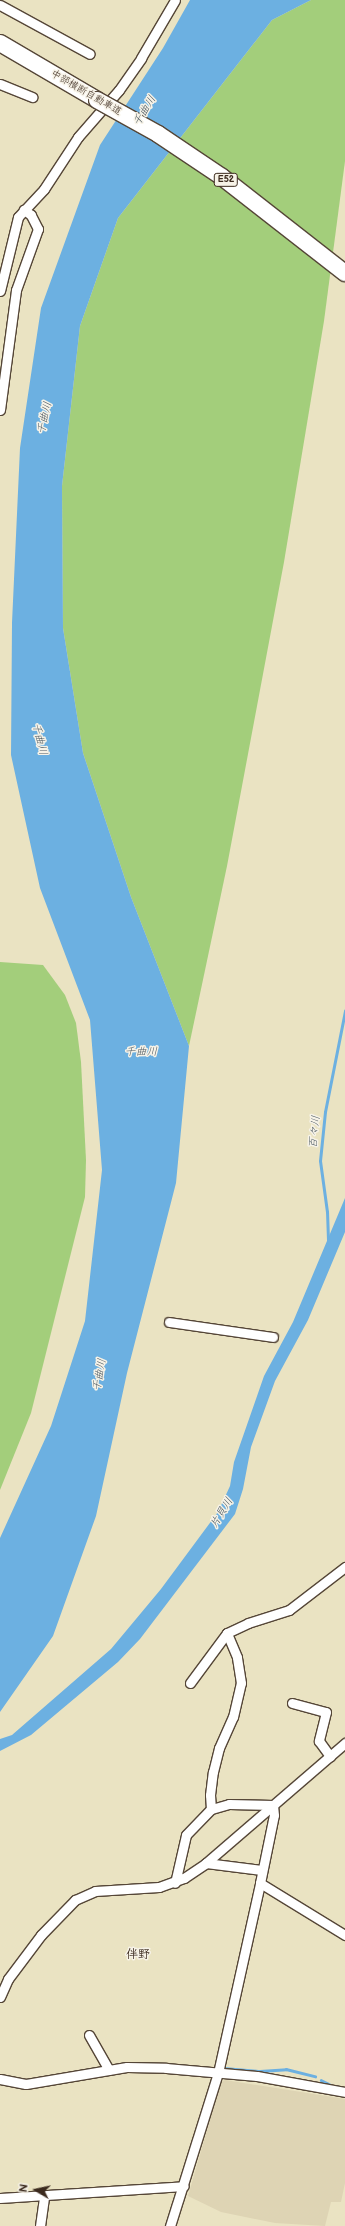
<!DOCTYPE html>
<html>
<head>
<meta charset="utf-8">
<style>
	body { margin:0 }
	#map { position:relative; width:345px; height:2226px; overflow:hidden; background:#eae3c2; font-family:"Balsamiq Sans","Klee One",sans-serif }
	div>[style] { position:absolute }
	[style*='--x'] { left:calc(var(--x)*1px); top:calc(var(--y)*1px); width:calc(var(--w)*1px); rotate:calc(var(--a)*1deg) }
	.built>* { inset:0; background:#ded4b4 }
	.green>* { inset:0; background:#a3ce7b }
	.water>* { inset:0; background:#6cb0e1 }
	.stream>* { height:2.5px; margin:-1.25px; padding:0 1.25px; transform-origin:1.25px; border-radius:1.25px; background:#6cb0e1 }
	.roads { filter:drop-shadow(1px 0 #554637) drop-shadow(-1px 0 #554637) drop-shadow(0 1px #554637) drop-shadow(0 -1px #554637) }
	.street>* { height:9px; margin:-4.5px; padding:0 4.5px; transform-origin:4.5px; border-radius:4.5px; background:#fff }
	.highway>* { height:16px; margin:-8px; padding:0 8px; transform-origin:8px; border-radius:8px; background:#fff }
	.bridges { filter:drop-shadow(1px 0 #554637) drop-shadow(-1px 0 #554637) drop-shadow(0 1px #554637) drop-shadow(0 -1px #554637) }
	.highway-bridge>* { height:16px; margin:-8px; padding:0 8px; transform-origin:8px; border-radius:8px; background:#fff }
	span { translate:-50% -50%; white-space:nowrap; text-align:center; line-height:1.15; -webkit-text-stroke:3px #f7f3e8; paint-order:stroke }
	.shield-label span { padding:1px 3px; background:#f7f3e8; border:1px solid; border-radius:3px; -webkit-text-stroke-width:0 }
	.shield-label { font-size:9px; color:#3b2a1e; font-weight:700 }
	.street-label { font-size:10px; color:#3b2a1e }
	.water-label { font-size:11px; color:#4c5962; font-style:italic }
	.quarter-label { font-size:12px; color:#3b2a1e; font-weight:700 }
	.north { position:absolute; left:16px; top:2170px; width:40px; height:40px; -webkit-text-stroke:3px #f7f3e8; paint-order:stroke; rotate:279deg; font-size:11px; font-weight:700; line-height:16px; text-align:center; color:#3b2a1e }
	.north::after { content:''; display:block; margin:auto; width:14px; height:18px; background:#3b2a1e; clip-path:polygon(50% 0,100% 100%,50% 72%,0 100%) }
</style>
</head>
<body>
<div id="map">
	<div class="built">
		<i style="clip-path:polygon(225px 2080px,345px 2099px,345px 2183px,341px 2202px,331px 2202px,325px 2226px,275px 2223px,221px 2212px,188px 2196px,221px 2082px)"></i>
	</div>
	<div class="green">
		<i style="clip-path:polygon(311px 0,345px 0,345px 161px,324px 321px,284px 562px,227px 866px,189px 1046px,131px 897px,83px 753px,63px 628px,62px 486px,80px 326px,118px 218px,272px 20px)"></i>
		<i style="clip-path:polygon(0 962px,43px 965px,65px 995px,76px 1023px,81px 1062px,86px 1160px,85px 1197px,31px 1413px,0 1490px)"></i>
	</div>
	<div class="water">
		<i style="clip-path:polygon(190px 0,311px 0,272px 20px,118px 218px,80px 326px,62px 486px,63px 628px,83px 753px,131px 897px,189px 1046px,176px 1183px,127px 1373px,96px 1516px,53px 1636px,0 1712px,0 1538px,51px 1426px,85px 1321px,102px 1170px,90px 1020px,40px 888px,11px 755px,12px 623px,20px 448px,41px 308px,100px 145px,163px 48px)"></i>
		<i style="clip-path:polygon(345px 1198px,345px 1232px,308px 1320px,275px 1381px,251px 1447px,243px 1489px,235px 1514px,140px 1639px,118px 1662px,31px 1735px,0 1751px,0 1739px,12px 1735px,111px 1649px,161px 1589px,218px 1512px,230px 1486px,234px 1462px,264px 1376px,293px 1322px)"></i>
	</div>
	<div class="stream">
		<i style="--x:328;--y:1240;--w:28;--a:-92"></i>
		<i style="--x:327;--y:1212;--w:51;--a:-97.8"></i>
		<i style="--x:320;--y:1161;--w:49;--a:-84.2"></i>
		<i style="--x:325;--y:1112;--w:103;--a:-78.8"></i>
		<i style="--x:224;--y:2068;--w:36;--a:5"></i>
		<i style="--x:260;--y:2071;--w:26;--a:-4"></i>
		<i style="--x:286;--y:2069;--w:30;--a:14"></i>
		<i style="--x:321;--y:2080;--w:13;--a:27"></i>
	</div>
	<div class="roads">
		<div class="street">
			<i style="--x:0;--y:5;--w:102;--a:28.6"></i>
			<i style="--x:0;--y:84;--w:35;--a:22"></i>
			<i style="--x:0;--y:291;--w:76;--a:-76.3"></i>
			<i style="--x:18;--y:217;--w:38;--a:-47"></i>
			<i style="--x:44;--y:189;--w:62;--a:-56.8"></i>
			<i style="--x:78;--y:137;--w:62;--a:-48.9"></i>
			<i style="--x:119;--y:90;--w:39;--a:-55"></i>
			<i style="--x:141;--y:58;--w:67;--a:-59.6"></i>
			<i style="--x:0;--y:410;--w:121;--a:-82.4"></i>
			<i style="--x:16;--y:290;--w:65;--a:-70.2"></i>
			<i style="--x:38;--y:229;--w:16;--a:-117"></i>
			<i style="--x:31;--y:215;--w:9;--a:-144"></i>
			<i style="--x:169;--y:1322;--w:105;--a:8.2"></i>
			<i style="--x:190;--y:1683;--w:62;--a:-53.5"></i>
			<i style="--x:227;--y:1633;--w:23;--a:-25"></i>
			<i style="--x:248;--y:1623;--w:43;--a:-17.6"></i>
			<i style="--x:289;--y:1610;--w:71;--a:-37.5"></i>
			<i style="--x:292;--y:1703;--w:35;--a:15"></i>
			<i style="--x:326;--y:1712;--w:30;--a:104"></i>
			<i style="--x:319;--y:1741;--w:19;--a:54"></i>
			<i style="--x:211;--y:1809;--w:14;--a:-94"></i>
			<i style="--x:210;--y:1795;--w:23;--a:-83"></i>
			<i style="--x:213;--y:1772;--w:25;--a:-76"></i>
			<i style="--x:219;--y:1748;--w:34;--a:-66"></i>
			<i style="--x:233;--y:1717;--w:35;--a:-77"></i>
			<i style="--x:241;--y:1683;--w:26;--a:-99"></i>
			<i style="--x:237;--y:1657;--w:26;--a:-113"></i>
			<i style="--x:206;--y:1863;--w:56;--a:7.1"></i>
			<i style="--x:260;--y:1883;--w:100;--a:31.5"></i>
			<i style="--x:0;--y:1997;--w:20;--a:-66"></i>
			<i style="--x:8;--y:1979;--w:55;--a:-53.1"></i>
			<i style="--x:41;--y:1935;--w:49;--a:-45.8"></i>
			<i style="--x:75;--y:1900;--w:22;--a:-24"></i>
			<i style="--x:95;--y:1891;--w:64;--a:-3.6"></i>
			<i style="--x:159;--y:1887;--w:27;--a:-20"></i>
			<i style="--x:184;--y:1878;--w:27;--a:-34"></i>
			<i style="--x:206;--y:1863;--w:184;--a:-40.8"></i>
			<i style="--x:89;--y:2035;--w:40;--a:60.3"></i>
			<i style="--x:0;--y:2079;--w:26;--a:11"></i>
			<i style="--x:26;--y:2084;--w:102;--a:-9.6"></i>
			<i style="--x:127;--y:2067;--w:39;--a:1"></i>
			<i style="--x:166;--y:2068;--w:91;--a:5"></i>
			<i style="--x:257;--y:2076;--w:89;--a:10.3"></i>
			<i style="--x:0;--y:2198;--w:184;--a:-3.7"></i>
			<i style="--x:40;--y:2226;--w:30;--a:-82"></i>
			<i style="--x:170;--y:2226;--w:160;--a:-72.6"></i>
			<i style="--x:218;--y:2073;--w:195;--a:-77.5"></i>
			<i style="--x:260;--y:1883;--w:69;--a:-78.4"></i>
			<i style="--x:274;--y:1815;--w:10;--a:-96"></i>
			<i style="--x:273;--y:1805;--w:44;--a:-178.7"></i>
			<i style="--x:229;--y:1804;--w:19;--a:164"></i>
			<i style="--x:211;--y:1809;--w:36;--a:134"></i>
			<i style="--x:186;--y:1835;--w:49;--a:102.9"></i>
		</div>
		<div class="highway">
			<i style="--x:0;--y:43;--w:113;--a:30.4"></i>
		</div>
	</div>
	<div class="bridges">
		<div class="highway-bridge">
			<i style="--x:97;--y:100;--w:70;--a:29.1"></i>
			<i style="--x:158;--y:134;--w:77;--a:33.9"></i>
			<i style="--x:222;--y:177;--w:156;--a:38"></i>
		</div>
	</div>
	<div class="shield-label">
		<span style="left:226px;top:180px">E52</span>
	</div>
	<div class="street-label">
		<span style="left:86px;top:93px;rotate:30deg">中部横断自動車道</span>
	</div>
	<div class="water-label">
		<span style="left:145px;top:111px;rotate:-59deg">千曲川</span>
		<span style="left:45px;top:418px;rotate:-77deg">千曲川</span>
		<span style="left:39px;top:739px;rotate:76deg">千曲川</span>
		<span style="left:141px;top:1052px">千曲川</span>
		<span style="left:315px;top:1132px;rotate:-84deg">百々川</span>
		<span style="left:100px;top:1375px;rotate:-80deg">千曲川</span>
		<span style="left:222px;top:1513px;rotate:-59deg">片貝川</span>
	</div>
	<div class="quarter-label">
		<span style="left:138px;top:1955px">伴野</span>
	</div>
	<div class="north">N</div>
</div>
</body>
</html>
